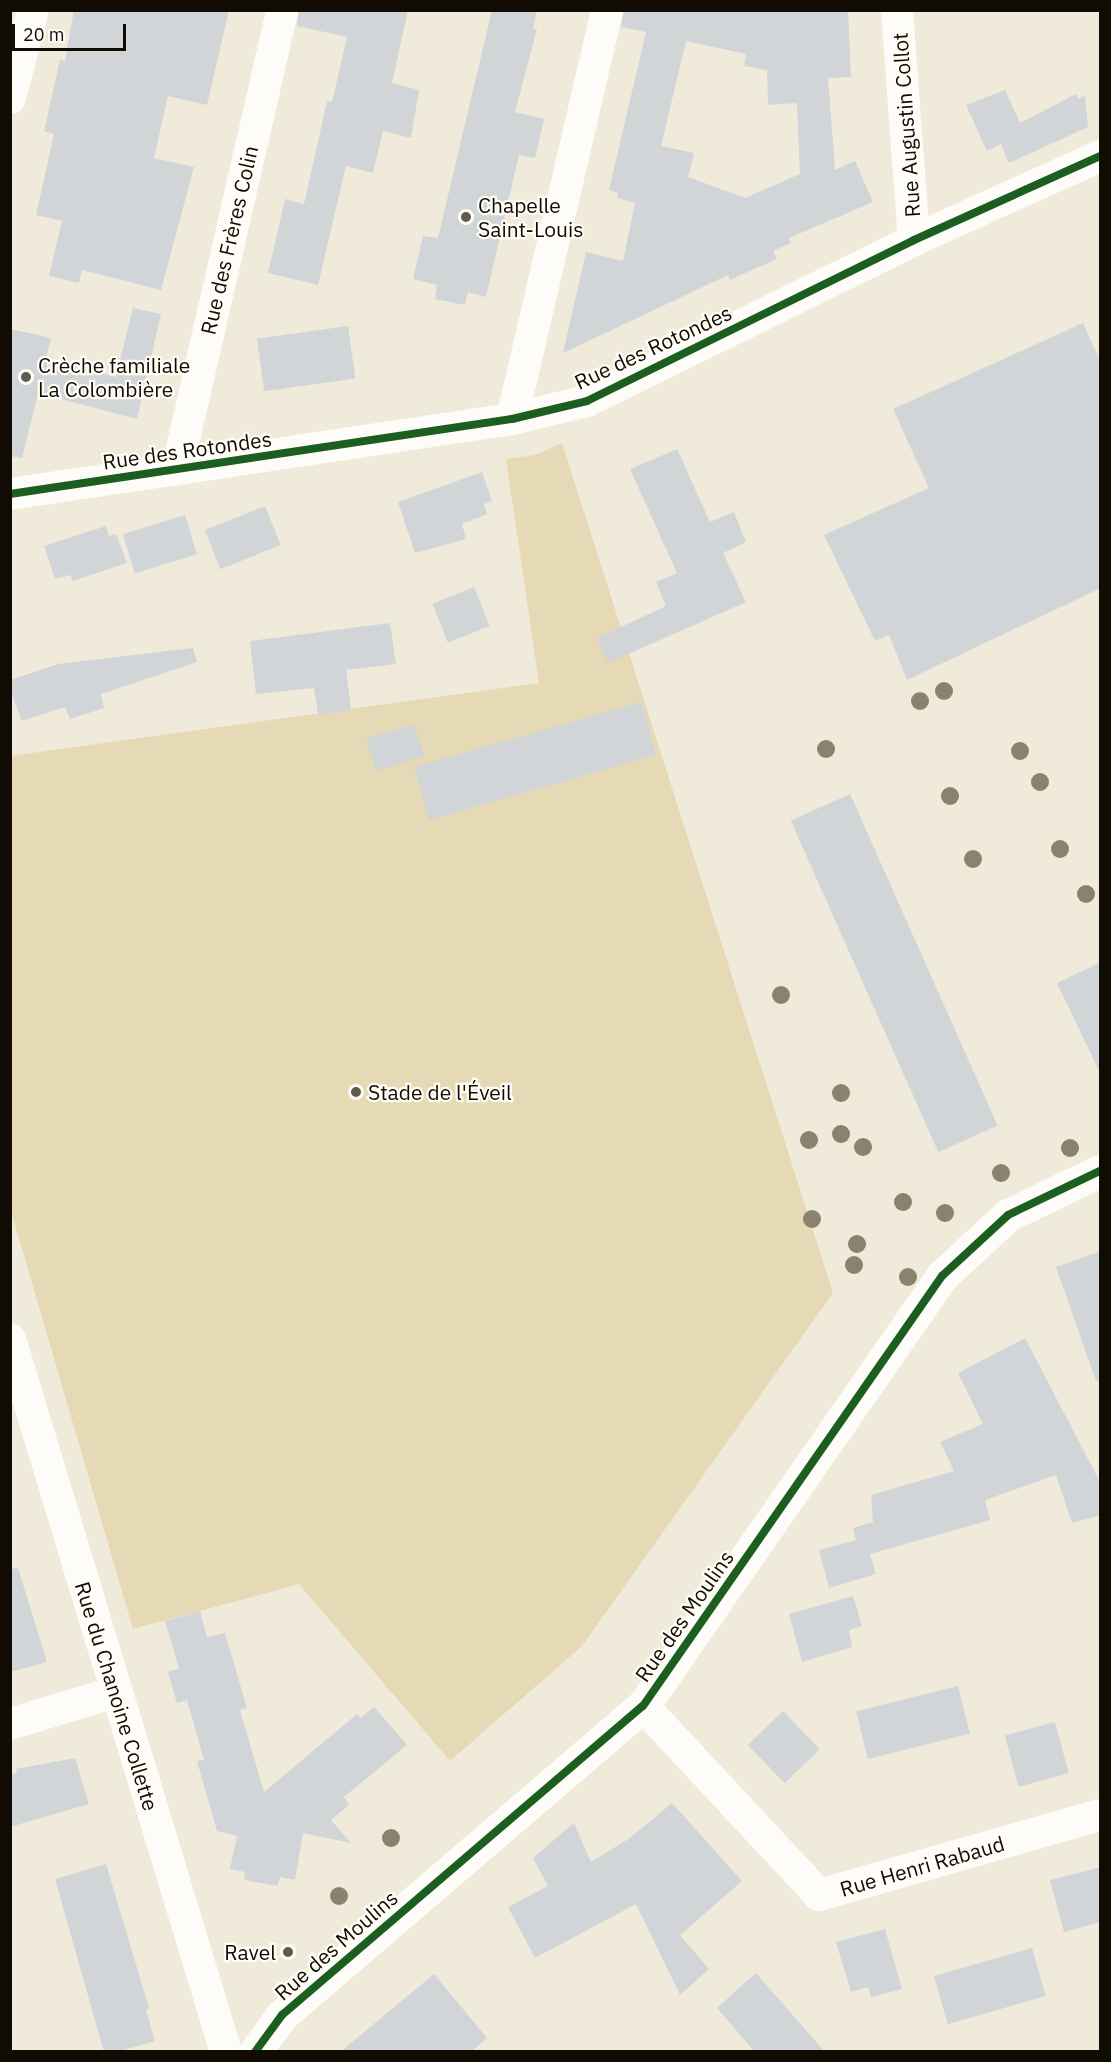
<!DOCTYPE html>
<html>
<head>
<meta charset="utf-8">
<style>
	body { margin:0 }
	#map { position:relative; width:1111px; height:2062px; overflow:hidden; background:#f0eada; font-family:"IBM Plex Sans",sans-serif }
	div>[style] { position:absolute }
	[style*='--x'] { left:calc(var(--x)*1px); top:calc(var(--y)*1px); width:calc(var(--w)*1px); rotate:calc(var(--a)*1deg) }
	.green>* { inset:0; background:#e6d9b5 }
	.building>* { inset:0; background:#d1d5d7; transform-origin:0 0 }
	.street>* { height:32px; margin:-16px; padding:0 16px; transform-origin:16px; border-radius:16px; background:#fdfcf9 }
	.secondary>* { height:33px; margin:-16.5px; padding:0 16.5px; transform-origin:16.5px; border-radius:16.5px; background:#fdfcf9 }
	.cycleway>* { height:8px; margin:-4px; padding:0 4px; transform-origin:4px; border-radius:4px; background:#1b5e20 }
	.trees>* { width:18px; height:18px; margin:-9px; border-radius:50%; background:#8a826c }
	.dots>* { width:16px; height:16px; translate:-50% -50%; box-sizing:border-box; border:3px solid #fffdf6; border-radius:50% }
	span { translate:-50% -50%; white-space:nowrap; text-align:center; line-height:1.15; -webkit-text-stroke:4.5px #fffdf6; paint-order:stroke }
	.street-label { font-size:21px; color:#100c03 }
	.poi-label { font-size:21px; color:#100c03 }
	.left { translate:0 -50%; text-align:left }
	.right { translate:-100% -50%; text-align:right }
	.frame { position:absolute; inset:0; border:12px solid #100c03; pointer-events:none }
	.scale { position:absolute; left:12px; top:24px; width:114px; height:27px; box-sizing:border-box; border:3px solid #100c03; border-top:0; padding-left:8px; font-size:18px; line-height:21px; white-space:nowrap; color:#100c03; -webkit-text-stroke:4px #fffdf6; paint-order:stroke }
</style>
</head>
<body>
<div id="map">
	<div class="green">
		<i style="clip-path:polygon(562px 443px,833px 1293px,582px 1646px,450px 1761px,299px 1584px,133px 1629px,11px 1211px,10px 756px,539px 683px,506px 459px,535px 455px)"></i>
	</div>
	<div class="building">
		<i style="clip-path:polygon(74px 10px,229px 10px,207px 105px,168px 96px,154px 158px,194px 167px,161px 290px,82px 270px,79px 283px,49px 276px,62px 221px,36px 215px,54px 134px,44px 131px,60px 60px,65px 61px)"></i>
		<i style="clip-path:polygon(299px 10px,408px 10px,392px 83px,419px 90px,411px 138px,383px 131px,373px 173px,346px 166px,318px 285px,268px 273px,285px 199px,304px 204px,327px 101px,332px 102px,347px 37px,297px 26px)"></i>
		<i style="clip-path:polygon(492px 10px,537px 10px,533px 29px,537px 29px,515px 112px,544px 119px,535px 158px,519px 155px,486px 297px,468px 292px,465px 305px,435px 299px,437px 285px,413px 279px,423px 236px,438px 238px)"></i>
		<i style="clip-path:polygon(evenodd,624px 10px,848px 10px,851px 77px,828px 78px,835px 170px,855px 161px,873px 202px,789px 238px,791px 243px,773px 251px,777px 259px,730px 280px,728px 275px,563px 353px,586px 252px,623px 261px,635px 203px,617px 198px,618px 193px,609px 190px,646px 32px,621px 27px,624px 10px,686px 41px,746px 54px,744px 66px,767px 70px,768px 105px,797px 103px,800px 174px,745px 198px,688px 177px,694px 153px,661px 146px,686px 41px)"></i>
		<i style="clip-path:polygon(1005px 90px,1020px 123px,1076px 94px,1078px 99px,1085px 95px,1088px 127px,1009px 163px,1001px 144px,987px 151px,966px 105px)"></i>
		<i style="clip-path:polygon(133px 308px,161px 314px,137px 419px,38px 393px,22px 458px,10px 456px,10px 329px,51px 338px,46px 359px,116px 377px)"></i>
		<i style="clip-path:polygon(1083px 323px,1101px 363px,1101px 588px,907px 680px,889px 635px,875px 641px,824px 535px,929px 488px,893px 409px)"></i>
		<i style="left:348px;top:326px;width:53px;height:92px;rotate:82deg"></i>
		<i style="clip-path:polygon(677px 449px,710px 522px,734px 512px,746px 542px,723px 553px,746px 602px,608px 663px,597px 638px,666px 606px,656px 582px,677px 573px,630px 469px)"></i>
		<i style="clip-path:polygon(482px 472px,492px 501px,484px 504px,487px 514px,462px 524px,466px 539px,415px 553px,398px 502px)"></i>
		<i style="left:265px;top:506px;width:42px;height:65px;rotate:68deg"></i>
		<i style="left:185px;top:515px;width:41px;height:65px;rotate:73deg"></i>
		<i style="clip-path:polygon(106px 526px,109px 536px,116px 534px,127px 563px,73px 581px,70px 575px,55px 579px,44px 546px)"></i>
		<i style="left:474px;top:587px;width:42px;height:45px;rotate:68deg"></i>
		<i style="clip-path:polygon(390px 623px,396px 664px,346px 670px,351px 710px,318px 715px,314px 688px,256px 694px,250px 641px)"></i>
		<i style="clip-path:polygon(193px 648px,197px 662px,101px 694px,104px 708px,70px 719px,65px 707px,22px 721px,10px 690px,10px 680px,58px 664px)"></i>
		<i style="left:641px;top:702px;width:55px;height:236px;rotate:74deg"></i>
		<i style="left:414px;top:724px;width:34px;height:50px;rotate:73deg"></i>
		<i style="left:850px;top:794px;width:363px;height:65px;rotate:66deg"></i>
		<i style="clip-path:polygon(1101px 962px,1101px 1075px,1057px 983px)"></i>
		<i style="clip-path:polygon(1101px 1251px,1101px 1380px,1096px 1381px,1056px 1267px)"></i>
		<i style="clip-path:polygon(1025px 1338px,1101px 1484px,1101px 1515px,1072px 1523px,1056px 1475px,985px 1500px,990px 1520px,870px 1554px,876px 1574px,829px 1588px,819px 1550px,856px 1540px,853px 1528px,873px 1522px,871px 1495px,954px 1471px,940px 1442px,983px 1424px,958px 1373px)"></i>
		<i style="clip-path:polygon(18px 1568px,47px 1662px,10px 1672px,10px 1569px)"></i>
		<i style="clip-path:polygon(853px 1596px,862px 1626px,849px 1630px,852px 1647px,802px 1662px,789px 1614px)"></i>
		<i style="clip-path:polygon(200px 1611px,207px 1637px,225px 1633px,247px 1708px,240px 1710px,264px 1792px,357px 1714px,360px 1718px,374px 1707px,407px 1745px,344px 1797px,349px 1805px,331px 1820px,351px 1843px,303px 1833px,295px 1880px,280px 1877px,277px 1886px,244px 1880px,245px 1872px,230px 1869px,237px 1836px,217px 1831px,197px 1761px,204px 1760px,187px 1700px,177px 1703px,168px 1672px,179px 1668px,165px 1621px)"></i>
		<i style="left:958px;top:1686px;width:49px;height:105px;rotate:76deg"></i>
		<i style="left:783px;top:1711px;width:53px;height:49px;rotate:46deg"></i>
		<i style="left:1055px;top:1722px;width:53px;height:52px;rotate:75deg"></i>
		<i style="clip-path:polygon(75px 1758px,89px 1804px,10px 1827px,10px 1775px,17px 1773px,16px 1769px)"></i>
		<i style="clip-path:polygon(672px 1803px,742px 1881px,680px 1935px,709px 1969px,680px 1995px,636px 1904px,535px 1958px,508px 1907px,548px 1886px,533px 1858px,574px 1823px,591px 1862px,630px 1838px)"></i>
		<i style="clip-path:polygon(106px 1864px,149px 2008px,146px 2010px,155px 2041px,117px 2052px,104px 2052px,55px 1879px)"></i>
		<i style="clip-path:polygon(1101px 1867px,1101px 1922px,1064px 1932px,1050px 1880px)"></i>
		<i style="clip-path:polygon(885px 1929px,902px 1989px,871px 1997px,868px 1987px,851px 1992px,836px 1942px)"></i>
		<i style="left:1032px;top:1948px;width:50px;height:102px;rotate:74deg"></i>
		<i style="clip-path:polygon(756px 1973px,790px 2012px,825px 2052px,755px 2052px,717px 2008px)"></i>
		<i style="clip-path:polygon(434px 1974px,487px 2038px,471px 2052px,340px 2052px)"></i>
	</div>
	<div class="street">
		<i style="--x:897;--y:10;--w:231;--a:85.8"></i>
		<i style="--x:10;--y:98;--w:91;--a:-75.4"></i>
		<i style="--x:512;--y:419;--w:420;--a:-76.9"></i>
		<i style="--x:177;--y:470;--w:472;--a:-77.1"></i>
		<i style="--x:10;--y:494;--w:508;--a:-8.5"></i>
		<i style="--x:512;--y:419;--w:77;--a:-13.5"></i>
		<i style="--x:587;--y:401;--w:364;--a:-26.2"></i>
		<i style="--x:914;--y:240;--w:204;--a:-24.3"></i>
		<i style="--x:10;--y:1339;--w:745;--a:73.15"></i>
		<i style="--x:643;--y:1706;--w:258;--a:47"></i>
		<i style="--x:819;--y:1895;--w:292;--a:-15.9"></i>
		<i style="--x:10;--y:1724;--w:110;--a:-16.9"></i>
	</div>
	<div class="secondary">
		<i style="--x:255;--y:2052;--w:46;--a:-53.9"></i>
		<i style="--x:282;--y:2015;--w:475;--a:-40.6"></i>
		<i style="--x:643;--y:1706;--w:524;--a:-55.19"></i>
		<i style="--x:942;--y:1276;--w:90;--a:-42.7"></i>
		<i style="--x:1008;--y:1215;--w:102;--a:-25.6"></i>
	</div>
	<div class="cycleway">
		<i style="--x:10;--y:494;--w:508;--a:-8.5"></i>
		<i style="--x:512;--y:419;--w:77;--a:-13.5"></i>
		<i style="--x:587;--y:401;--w:364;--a:-26.2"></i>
		<i style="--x:914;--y:240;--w:204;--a:-24.3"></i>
		<i style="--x:255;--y:2052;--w:46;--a:-53.9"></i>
		<i style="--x:282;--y:2015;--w:475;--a:-40.6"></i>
		<i style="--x:643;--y:1706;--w:524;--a:-55.19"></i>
		<i style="--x:942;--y:1276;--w:90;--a:-42.7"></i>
		<i style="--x:1008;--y:1215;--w:102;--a:-25.6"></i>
	</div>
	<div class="trees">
		<i style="left:944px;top:691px"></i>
		<i style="left:920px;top:701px"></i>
		<i style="left:826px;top:749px"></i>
		<i style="left:1020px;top:751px"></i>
		<i style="left:1040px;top:782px"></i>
		<i style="left:950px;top:796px"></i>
		<i style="left:1060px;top:849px"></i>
		<i style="left:973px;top:859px"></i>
		<i style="left:1086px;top:894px"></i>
		<i style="left:781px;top:995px"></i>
		<i style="left:841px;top:1093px"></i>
		<i style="left:841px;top:1134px"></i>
		<i style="left:809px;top:1140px"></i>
		<i style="left:863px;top:1147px"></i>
		<i style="left:1070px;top:1148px"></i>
		<i style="left:1001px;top:1173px"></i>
		<i style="left:903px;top:1202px"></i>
		<i style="left:945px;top:1213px"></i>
		<i style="left:812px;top:1219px"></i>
		<i style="left:857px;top:1244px"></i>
		<i style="left:854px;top:1265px"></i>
		<i style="left:908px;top:1277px"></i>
		<i style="left:391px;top:1838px"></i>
		<i style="left:339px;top:1896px"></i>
	</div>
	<div class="dots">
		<i style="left:466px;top:217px;background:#5e5a4e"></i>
		<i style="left:26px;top:377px;background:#5e5a4e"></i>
		<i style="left:356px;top:1092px;background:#5e5a4e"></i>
		<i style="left:288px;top:1952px;background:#5e5a4e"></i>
	</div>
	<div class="street-label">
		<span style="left:906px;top:125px;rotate:-94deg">Rue Augustin Collot</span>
		<span style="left:229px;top:240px;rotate:-77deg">Rue des Frères Colin</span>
		<span style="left:653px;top:347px;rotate:-25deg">Rue des Rotondes</span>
		<span style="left:187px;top:450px;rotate:-8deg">Rue des Rotondes</span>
		<span style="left:684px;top:1616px;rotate:-55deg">Rue des Moulins</span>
		<span style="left:117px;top:1696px;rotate:73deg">Rue du Chanoine Collette</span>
		<span style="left:922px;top:1866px;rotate:-16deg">Rue Henri Rabaud</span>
		<span style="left:336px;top:1945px;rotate:-41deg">Rue des Moulins</span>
	</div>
	<div class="poi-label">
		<span class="left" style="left:478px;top:217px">Chapelle<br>Saint-Louis</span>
		<span class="left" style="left:38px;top:377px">Crèche familiale<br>La Colombière</span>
		<span class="left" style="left:368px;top:1092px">Stade de l'Éveil</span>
		<span class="right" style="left:276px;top:1952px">Ravel</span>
	</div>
	<div class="frame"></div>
	<div class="scale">20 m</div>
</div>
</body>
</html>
